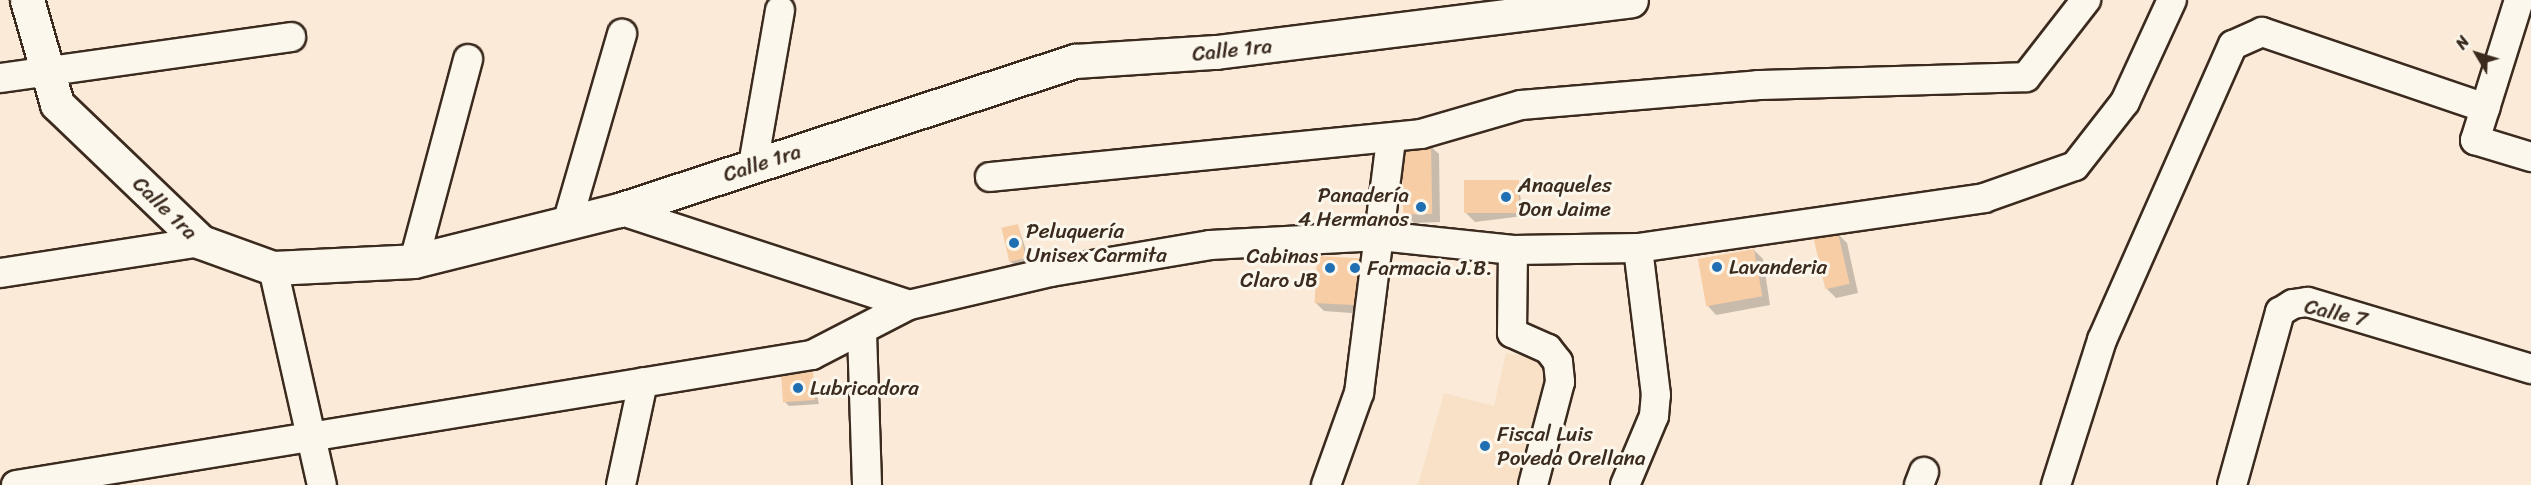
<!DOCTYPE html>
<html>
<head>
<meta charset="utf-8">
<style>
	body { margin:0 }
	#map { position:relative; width:2531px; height:485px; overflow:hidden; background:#faead7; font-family:Sriracha,sans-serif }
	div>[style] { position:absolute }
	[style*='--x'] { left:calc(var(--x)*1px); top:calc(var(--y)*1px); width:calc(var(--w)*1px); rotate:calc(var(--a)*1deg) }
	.built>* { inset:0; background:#f9e1c8 }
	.shadow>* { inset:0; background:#0003 }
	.building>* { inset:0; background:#f6cda5; transform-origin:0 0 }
	.roads { filter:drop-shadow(2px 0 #3b2a1e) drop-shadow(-2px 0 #3b2a1e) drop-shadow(0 2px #3b2a1e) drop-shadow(0 -2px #3b2a1e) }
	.street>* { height:28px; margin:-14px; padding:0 14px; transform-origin:14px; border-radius:14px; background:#fbf7ec }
	.secondary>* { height:33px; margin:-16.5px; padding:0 16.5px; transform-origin:16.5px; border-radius:16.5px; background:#fbf7ec }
	.dots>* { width:16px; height:16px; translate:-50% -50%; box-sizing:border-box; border:3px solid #fbf7ec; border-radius:50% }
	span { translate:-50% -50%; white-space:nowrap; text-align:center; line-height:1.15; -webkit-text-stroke:6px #fbf7ec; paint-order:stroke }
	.street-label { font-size:21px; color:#3b2a1e }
	.poi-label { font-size:21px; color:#3b2a1e }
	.left { translate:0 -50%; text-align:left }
	.right { translate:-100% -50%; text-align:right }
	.north { position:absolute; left:2447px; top:24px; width:60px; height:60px; -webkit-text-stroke:4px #fbf7ec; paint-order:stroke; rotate:308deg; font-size:16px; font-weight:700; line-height:24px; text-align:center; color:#3b2a1e }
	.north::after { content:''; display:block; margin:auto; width:21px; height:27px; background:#3b2a1e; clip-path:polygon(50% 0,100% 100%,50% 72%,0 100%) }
</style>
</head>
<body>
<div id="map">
	<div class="built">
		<i style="clip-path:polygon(1506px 353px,1556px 362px,1530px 485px,1418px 485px,1444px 393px,1494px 406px)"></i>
	</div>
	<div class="shadow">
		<i style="clip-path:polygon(1430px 146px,1439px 154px,1440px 222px,1414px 223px,1405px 214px)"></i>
		<i style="clip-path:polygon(1518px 181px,1523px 216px,1475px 222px,1466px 213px)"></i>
		<i style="clip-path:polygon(1018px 226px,1030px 262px,1014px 265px,1010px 261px)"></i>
		<i style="clip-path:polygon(1838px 234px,1847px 243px,1858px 293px,1836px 298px,1827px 289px)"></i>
		<i style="clip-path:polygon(1754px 250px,1763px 259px,1770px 305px,1716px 315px,1708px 306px,1699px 259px)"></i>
		<i style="clip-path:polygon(1360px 259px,1368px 268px,1365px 314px,1324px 311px,1315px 302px)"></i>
		<i style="clip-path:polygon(812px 373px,819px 404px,789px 406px,785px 402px)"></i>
	</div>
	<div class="building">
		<i style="left:1431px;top:144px;width:70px;height:29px;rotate:89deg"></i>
		<i style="left:1519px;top:180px;width:33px;height:55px;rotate:90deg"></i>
		<i style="left:1018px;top:224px;width:35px;height:17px;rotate:77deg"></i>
		<i style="left:1838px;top:233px;width:52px;height:25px;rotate:77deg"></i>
		<i style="left:1754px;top:249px;width:48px;height:57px;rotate:80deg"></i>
		<i style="left:1317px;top:256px;width:43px;height:47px;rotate:3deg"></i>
		<i style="left:813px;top:372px;width:28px;height:32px;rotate:86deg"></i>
	</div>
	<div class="roads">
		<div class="street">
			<i style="--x:2519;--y:0;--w:147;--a:107.4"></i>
			<i style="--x:2475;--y:140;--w:59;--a:16.9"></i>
			<i style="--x:0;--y:78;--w:294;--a:-8"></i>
			<i style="--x:753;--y:165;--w:157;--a:-80.1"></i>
			<i style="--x:990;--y:177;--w:433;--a:-5.7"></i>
			<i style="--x:1421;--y:134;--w:104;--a:-16.2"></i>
			<i style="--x:1521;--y:105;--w:238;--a:-4.8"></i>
			<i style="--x:1758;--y:85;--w:268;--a:-1.7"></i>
			<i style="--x:2026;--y:77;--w:98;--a:-52.1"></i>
			<i style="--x:619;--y:210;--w:305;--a:18.1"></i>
			<i style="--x:568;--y:220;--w:194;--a:-73.8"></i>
			<i style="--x:1513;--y:250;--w:83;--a:90.7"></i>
			<i style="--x:1512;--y:333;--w:39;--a:24"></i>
			<i style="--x:1548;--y:349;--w:16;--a:52"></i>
			<i style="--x:1558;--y:362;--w:20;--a:84"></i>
			<i style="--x:1560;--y:382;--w:106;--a:104.7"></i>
			<i style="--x:414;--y:261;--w:209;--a:-75"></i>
			<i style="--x:273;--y:268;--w:222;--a:77.3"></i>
			<i style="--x:0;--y:273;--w:203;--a:-8.8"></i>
			<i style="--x:862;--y:333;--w:152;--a:88.1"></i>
			<i style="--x:16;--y:485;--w:807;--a:-9.28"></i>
			<i style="--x:812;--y:355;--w:109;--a:-27.3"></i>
			<i style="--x:909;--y:305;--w:146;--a:-13.1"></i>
			<i style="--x:1051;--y:272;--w:161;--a:-9.6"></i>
			<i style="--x:1210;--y:245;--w:170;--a:-3"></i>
			<i style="--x:1380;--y:236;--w:134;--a:6"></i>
			<i style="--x:1513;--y:250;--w:125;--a:-0.9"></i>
			<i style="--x:1638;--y:248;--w:350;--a:-8.2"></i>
			<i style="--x:1984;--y:198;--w:96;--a:-19.4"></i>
			<i style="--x:2075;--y:166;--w:81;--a:-52"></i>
			<i style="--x:2125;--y:102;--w:112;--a:-65.3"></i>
			<i style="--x:621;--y:485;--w:105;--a:-77.9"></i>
			<i style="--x:1326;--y:485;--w:98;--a:-70.3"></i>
			<i style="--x:1359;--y:393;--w:257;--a:-82.8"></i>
			<i style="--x:1625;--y:485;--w:75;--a:-67.2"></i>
			<i style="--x:1654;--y:416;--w:21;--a:-85"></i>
			<i style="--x:1656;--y:395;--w:148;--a:-97"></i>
			<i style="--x:1919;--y:485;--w:14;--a:-69"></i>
			<i style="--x:2056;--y:485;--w:152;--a:-72.4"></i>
			<i style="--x:2102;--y:340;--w:323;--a:-66.1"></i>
			<i style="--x:2233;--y:45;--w:32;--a:-24"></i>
			<i style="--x:2262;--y:32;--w:236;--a:18.8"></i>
			<i style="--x:2232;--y:485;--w:180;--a:-74.5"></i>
			<i style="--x:2280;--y:312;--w:15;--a:-32"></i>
			<i style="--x:2293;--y:304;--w:15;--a:-8"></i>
			<i style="--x:2308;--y:302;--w:233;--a:16.7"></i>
		</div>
		<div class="secondary">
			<i style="--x:27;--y:0;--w:108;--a:73.9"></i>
			<i style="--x:57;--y:104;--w:199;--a:43.8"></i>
			<i style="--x:201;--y:242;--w:77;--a:19.9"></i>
			<i style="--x:273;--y:268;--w:141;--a:-2.8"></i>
			<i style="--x:414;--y:261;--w:211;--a:-14"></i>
			<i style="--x:619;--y:210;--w:480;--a:-18.1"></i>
			<i style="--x:1075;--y:61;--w:141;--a:-3.7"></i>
			<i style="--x:1216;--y:52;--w:418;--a:-7.1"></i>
		</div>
	</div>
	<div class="dots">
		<i style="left:1506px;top:197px;background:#1f6fb2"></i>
		<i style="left:1421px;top:207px;background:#1f6fb2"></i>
		<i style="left:1014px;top:243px;background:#1f6fb2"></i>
		<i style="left:1717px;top:267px;background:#1f6fb2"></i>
		<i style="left:1330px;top:268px;background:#1f6fb2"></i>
		<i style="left:1355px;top:268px;background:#1f6fb2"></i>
		<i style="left:798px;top:388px;background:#1f6fb2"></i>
		<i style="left:1485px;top:446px;background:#1f6fb2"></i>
	</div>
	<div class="street-label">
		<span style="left:1232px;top:50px;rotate:-6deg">Calle 1ra</span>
		<span style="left:762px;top:163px;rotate:-18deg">Calle 1ra</span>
		<span style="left:165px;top:208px;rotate:44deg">Calle 1ra</span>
		<span style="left:2336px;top:313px;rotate:13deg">Calle 7</span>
	</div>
	<div class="poi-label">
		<span class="left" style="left:1518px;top:197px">Anaqueles<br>Don Jaime</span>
		<span class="right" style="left:1409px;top:207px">Panadería<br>4 Hermanos</span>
		<span class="left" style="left:1026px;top:243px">Peluquería<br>Unisex Carmita</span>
		<span class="right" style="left:1318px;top:268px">Cabinas<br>Claro JB</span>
		<span class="left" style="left:1729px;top:267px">Lavanderia</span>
		<span class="left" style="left:1367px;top:268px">Farmacia J.B.</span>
		<span class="left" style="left:810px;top:388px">Lubricadora</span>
		<span class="left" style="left:1497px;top:446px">Fiscal Luis<br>Poveda Orellana</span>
	</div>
	<div class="north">N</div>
</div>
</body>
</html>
